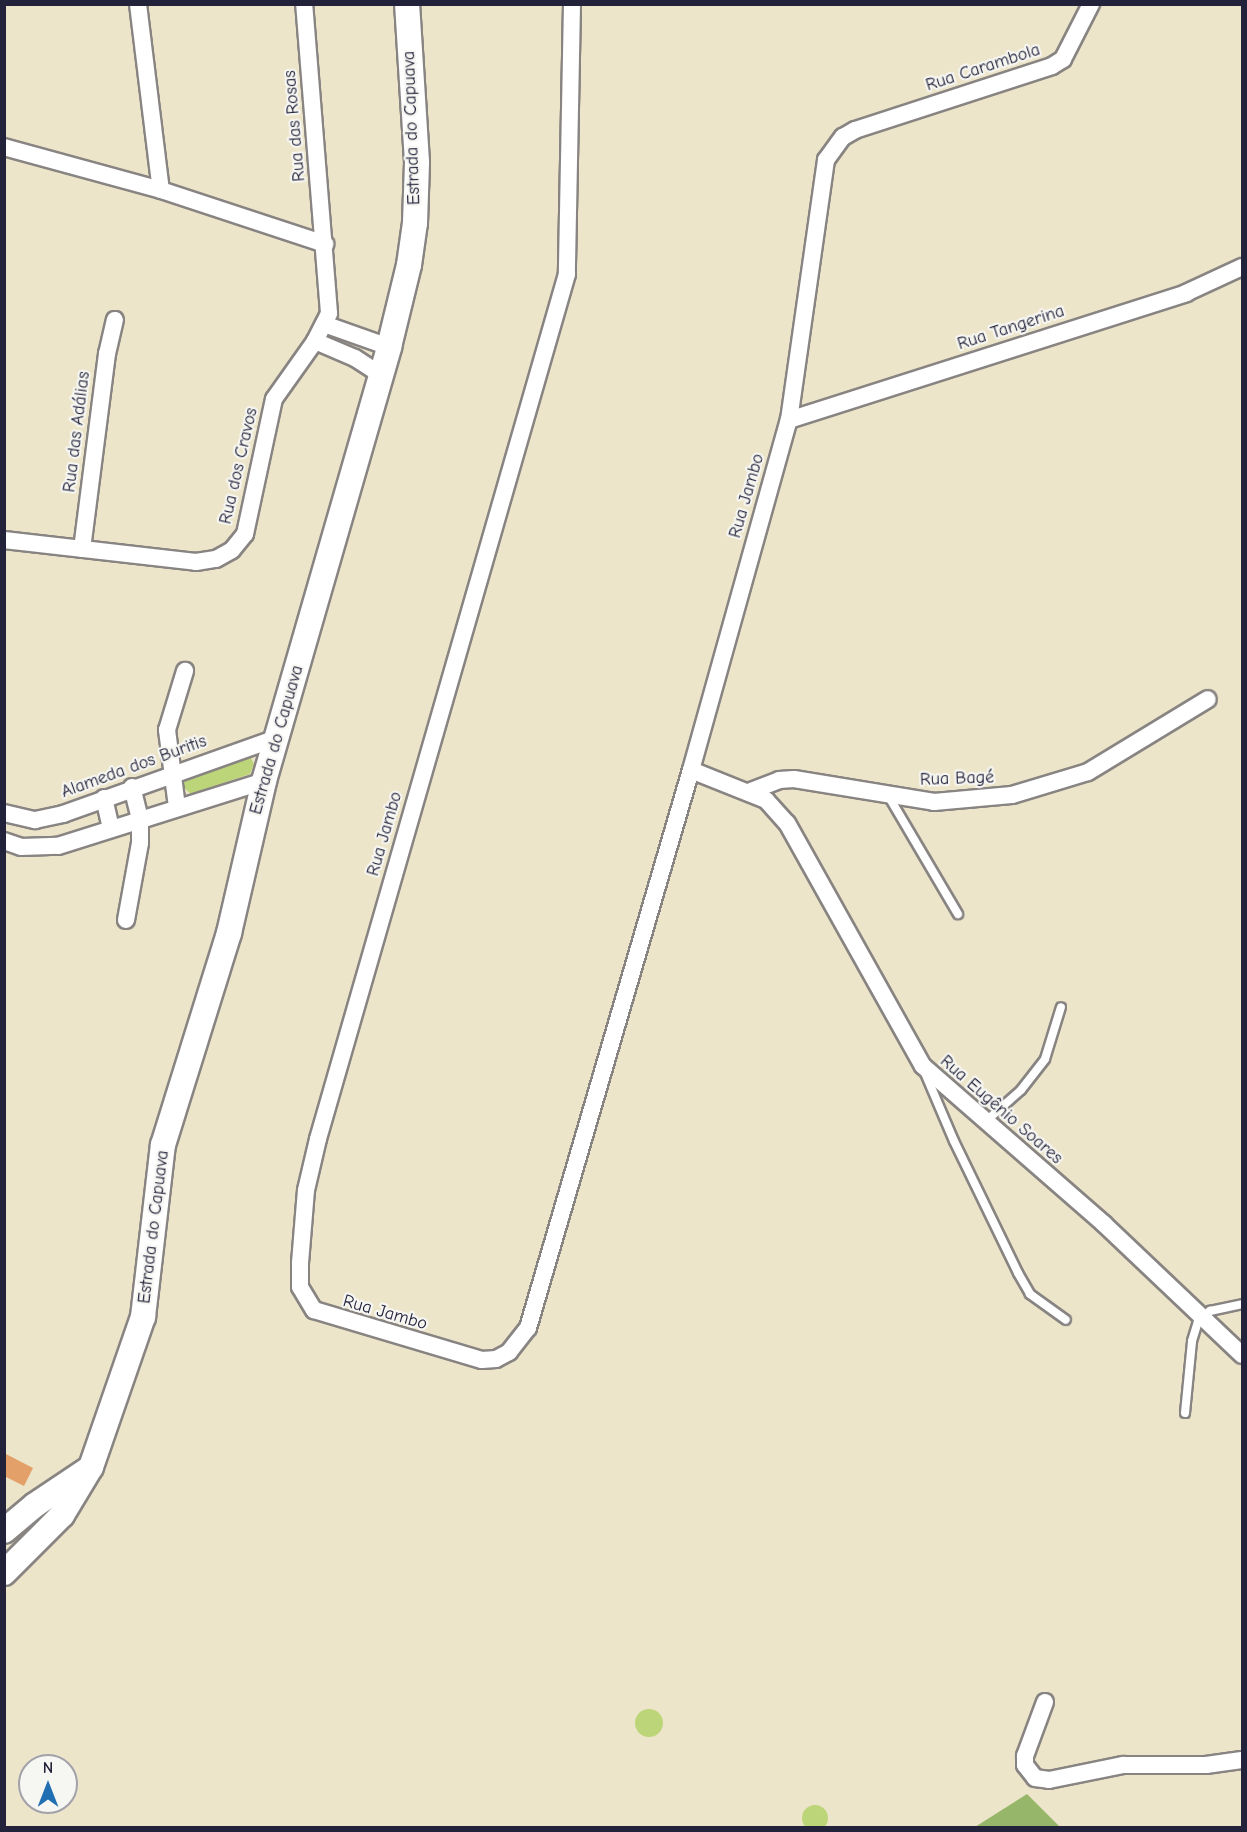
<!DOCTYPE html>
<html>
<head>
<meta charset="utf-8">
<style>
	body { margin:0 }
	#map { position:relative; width:1247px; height:1832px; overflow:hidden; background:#ede5ca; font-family:"Comic Neue",sans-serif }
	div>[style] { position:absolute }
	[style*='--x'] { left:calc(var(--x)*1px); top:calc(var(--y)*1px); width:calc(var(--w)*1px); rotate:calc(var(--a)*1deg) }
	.green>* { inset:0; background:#bdd579 }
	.round { border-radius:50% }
	.forest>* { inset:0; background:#96b669 }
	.building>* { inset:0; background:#e3a068 }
	.roads { filter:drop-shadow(2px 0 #888482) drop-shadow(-2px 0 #888482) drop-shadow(0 2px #888482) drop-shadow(0 -2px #888482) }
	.service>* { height:8px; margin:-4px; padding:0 4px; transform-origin:4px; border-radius:4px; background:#fff }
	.minor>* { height:16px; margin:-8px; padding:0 8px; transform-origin:8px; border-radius:8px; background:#fff }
	.secondary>* { height:24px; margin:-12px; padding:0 12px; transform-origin:12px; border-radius:12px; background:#fff }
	span { translate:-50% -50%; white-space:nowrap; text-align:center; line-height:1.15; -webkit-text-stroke:4.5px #f6f6f2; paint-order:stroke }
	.street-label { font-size:18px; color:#22223b }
	.frame { position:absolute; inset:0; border:6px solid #22223b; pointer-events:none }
	.north { position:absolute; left:18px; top:1754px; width:60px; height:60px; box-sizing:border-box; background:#f6f6f2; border:2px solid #a1a1a9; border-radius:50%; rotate:0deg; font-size:16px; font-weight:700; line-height:24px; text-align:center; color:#22223b }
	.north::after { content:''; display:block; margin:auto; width:21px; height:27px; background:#1f6fb2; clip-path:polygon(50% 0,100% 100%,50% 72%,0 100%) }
</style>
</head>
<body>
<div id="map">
	<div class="green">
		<i style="clip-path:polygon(250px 756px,254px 764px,250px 774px,191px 794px,184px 788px,184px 781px,193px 774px)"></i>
		<i class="round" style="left:635px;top:1709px;width:28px;height:28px"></i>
		<i class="round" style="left:802px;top:1805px;width:26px;height:26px"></i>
	</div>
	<div class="forest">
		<i style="clip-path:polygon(1027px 1794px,1060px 1827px,975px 1827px)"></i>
	</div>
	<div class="building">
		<i style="clip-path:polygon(4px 1453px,33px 1468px,24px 1486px,4px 1476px)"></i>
	</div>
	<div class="roads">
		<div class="service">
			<i style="--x:889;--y:797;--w:136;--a:59.5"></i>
			<i style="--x:925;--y:1073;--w:74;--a:66.9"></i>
			<i style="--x:954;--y:1141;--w:147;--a:64.1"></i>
			<i style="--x:1018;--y:1273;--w:24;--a:60"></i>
			<i style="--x:1030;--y:1294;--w:44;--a:35.8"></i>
			<i style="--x:985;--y:1122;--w:48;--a:-41.6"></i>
			<i style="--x:1021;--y:1090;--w:39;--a:-52"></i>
			<i style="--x:1045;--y:1059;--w:54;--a:-72.9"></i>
			<i style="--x:1185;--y:1413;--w:72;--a:-84.4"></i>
			<i style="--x:1192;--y:1341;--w:21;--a:-73"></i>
			<i style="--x:1198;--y:1321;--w:16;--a:-40"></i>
			<i style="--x:1210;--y:1311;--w:33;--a:-12"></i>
		</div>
		<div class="minor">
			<i style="--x:138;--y:4;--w:187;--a:83"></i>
			<i style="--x:572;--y:4;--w:270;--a:91.1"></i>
			<i style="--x:567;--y:274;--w:900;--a:106.06"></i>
			<i style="--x:318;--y:1139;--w:52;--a:103.2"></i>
			<i style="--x:306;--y:1190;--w:73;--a:94.7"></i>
			<i style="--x:300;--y:1263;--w:24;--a:90"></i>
			<i style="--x:300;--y:1287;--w:27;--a:59"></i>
			<i style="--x:314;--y:1310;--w:175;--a:16.6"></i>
			<i style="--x:482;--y:1360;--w:14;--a:-4"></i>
			<i style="--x:496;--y:1359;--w:15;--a:-28"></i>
			<i style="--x:509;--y:1352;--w:31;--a:-52"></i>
			<i style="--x:528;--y:1328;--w:581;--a:-73.72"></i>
			<i style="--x:691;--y:770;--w:363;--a:-74.4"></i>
			<i style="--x:789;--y:420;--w:263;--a:-81.9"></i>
			<i style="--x:826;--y:160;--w:29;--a:-54"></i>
			<i style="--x:843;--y:137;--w:14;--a:-30"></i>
			<i style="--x:855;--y:130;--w:207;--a:-18"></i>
			<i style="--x:1052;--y:66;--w:13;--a:-32"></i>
			<i style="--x:1063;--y:59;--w:62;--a:-63"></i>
			<i style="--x:4;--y:147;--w:163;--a:15.3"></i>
			<i style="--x:161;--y:190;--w:173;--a:18.2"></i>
			<i style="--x:324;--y:324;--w:69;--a:19.5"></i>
			<i style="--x:315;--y:341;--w:43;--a:23"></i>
			<i style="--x:355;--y:358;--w:30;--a:33"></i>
			<i style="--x:789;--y:420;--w:417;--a:-17.7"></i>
			<i style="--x:1186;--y:293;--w:62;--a:-24.9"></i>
			<i style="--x:4;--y:540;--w:193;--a:6.5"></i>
			<i style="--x:196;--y:562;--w:20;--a:-9"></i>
			<i style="--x:216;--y:559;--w:18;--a:-29"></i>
			<i style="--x:232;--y:550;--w:21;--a:-51"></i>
			<i style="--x:245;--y:534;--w:138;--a:-77.9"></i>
			<i style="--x:274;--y:399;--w:71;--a:-54.7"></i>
			<i style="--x:315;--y:341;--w:31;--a:-63"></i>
			<i style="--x:329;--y:313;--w:310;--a:-94.6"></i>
			<i style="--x:82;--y:549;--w:197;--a:-82.7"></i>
			<i style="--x:107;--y:354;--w:35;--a:-77"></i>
			<i style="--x:691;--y:770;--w:81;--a:21.8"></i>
			<i style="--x:766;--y:800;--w:31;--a:48"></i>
			<i style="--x:787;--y:823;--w:278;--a:60.8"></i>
			<i style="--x:923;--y:1066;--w:240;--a:41.1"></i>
			<i style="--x:1104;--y:1224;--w:190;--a:43.5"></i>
			<i style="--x:751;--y:791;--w:30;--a:-21"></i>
			<i style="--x:779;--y:780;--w:15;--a:-4"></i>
			<i style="--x:794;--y:779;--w:142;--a:9.3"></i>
			<i style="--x:934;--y:802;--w:78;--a:-5.1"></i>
			<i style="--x:1012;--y:795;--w:79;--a:-16.8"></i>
			<i style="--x:1088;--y:772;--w:140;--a:-31.3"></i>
			<i style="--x:104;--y:798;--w:31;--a:77"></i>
			<i style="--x:177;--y:807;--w:78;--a:-97.4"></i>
			<i style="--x:167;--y:730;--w:62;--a:-73"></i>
			<i style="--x:4;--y:813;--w:32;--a:13"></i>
			<i style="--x:35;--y:820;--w:29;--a:-12"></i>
			<i style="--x:63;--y:814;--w:226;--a:-19.6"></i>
			<i style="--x:4;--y:841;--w:18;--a:19"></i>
			<i style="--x:21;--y:847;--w:37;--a:-2"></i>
			<i style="--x:58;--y:846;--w:216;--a:-17.5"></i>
			<i style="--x:126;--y:920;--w:78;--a:-79.7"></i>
			<i style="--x:140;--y:843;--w:24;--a:-90"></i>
			<i style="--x:140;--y:819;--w:33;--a:-104"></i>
			<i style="--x:1045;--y:1702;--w:58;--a:110.3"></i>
			<i style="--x:1025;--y:1756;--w:9;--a:90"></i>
			<i style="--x:1025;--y:1765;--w:16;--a:52"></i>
			<i style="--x:1035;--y:1778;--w:14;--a:8"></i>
			<i style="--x:1049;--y:1780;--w:76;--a:-11.5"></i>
			<i style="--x:1123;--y:1765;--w:83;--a:0"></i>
			<i style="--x:1206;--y:1765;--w:36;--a:-8"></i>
		</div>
		<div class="secondary">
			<i style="--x:4;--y:1531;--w:40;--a:-40"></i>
			<i style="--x:35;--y:1505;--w:63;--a:-33.9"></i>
			<i style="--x:4;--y:1573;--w:82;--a:-45"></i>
			<i style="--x:62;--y:1515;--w:56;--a:-58.9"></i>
			<i style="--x:91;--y:1467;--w:159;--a:-70.9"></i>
			<i style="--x:143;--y:1317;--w:173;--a:-83.4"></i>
			<i style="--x:163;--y:1145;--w:222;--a:-72.7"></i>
			<i style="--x:229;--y:933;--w:156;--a:-77"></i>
			<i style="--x:264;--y:781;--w:452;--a:-73.9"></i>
			<i style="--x:389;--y:347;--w:84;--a:-76.3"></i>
			<i style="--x:409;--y:265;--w:42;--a:-81.9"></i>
			<i style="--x:415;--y:223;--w:61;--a:-88.1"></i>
			<i style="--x:417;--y:162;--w:158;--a:-93.6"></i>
		</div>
	</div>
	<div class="street-label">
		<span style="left:983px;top:68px;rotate:-18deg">Rua Carambola</span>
		<span style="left:295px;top:126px;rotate:-95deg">Rua das Rosas</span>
		<span style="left:412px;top:128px;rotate:-92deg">Estrada do Capuava</span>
		<span style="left:1011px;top:328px;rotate:-18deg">Rua Tangerina</span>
		<span style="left:77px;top:432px;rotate:-83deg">Rua das Adálias</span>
		<span style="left:239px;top:466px;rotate:-77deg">Rua dos Cravos</span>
		<span style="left:747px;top:496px;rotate:-74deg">Rua Jambo</span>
		<span style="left:277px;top:740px;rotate:-74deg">Estrada do Capuava</span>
		<span style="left:134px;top:767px;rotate:-20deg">Alameda dos Buritis</span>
		<span style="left:957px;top:779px;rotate:-2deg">Rua Bagé</span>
		<span style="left:385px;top:834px;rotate:-74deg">Rua Jambo</span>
		<span style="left:1001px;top:1110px;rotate:41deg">Rua Eugênio Soares</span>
		<span style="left:154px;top:1227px;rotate:-83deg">Estrada do Capuava</span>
		<span style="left:385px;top:1313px;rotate:16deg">Rua Jambo</span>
	</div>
	<div class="frame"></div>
	<div class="north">N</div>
</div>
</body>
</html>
